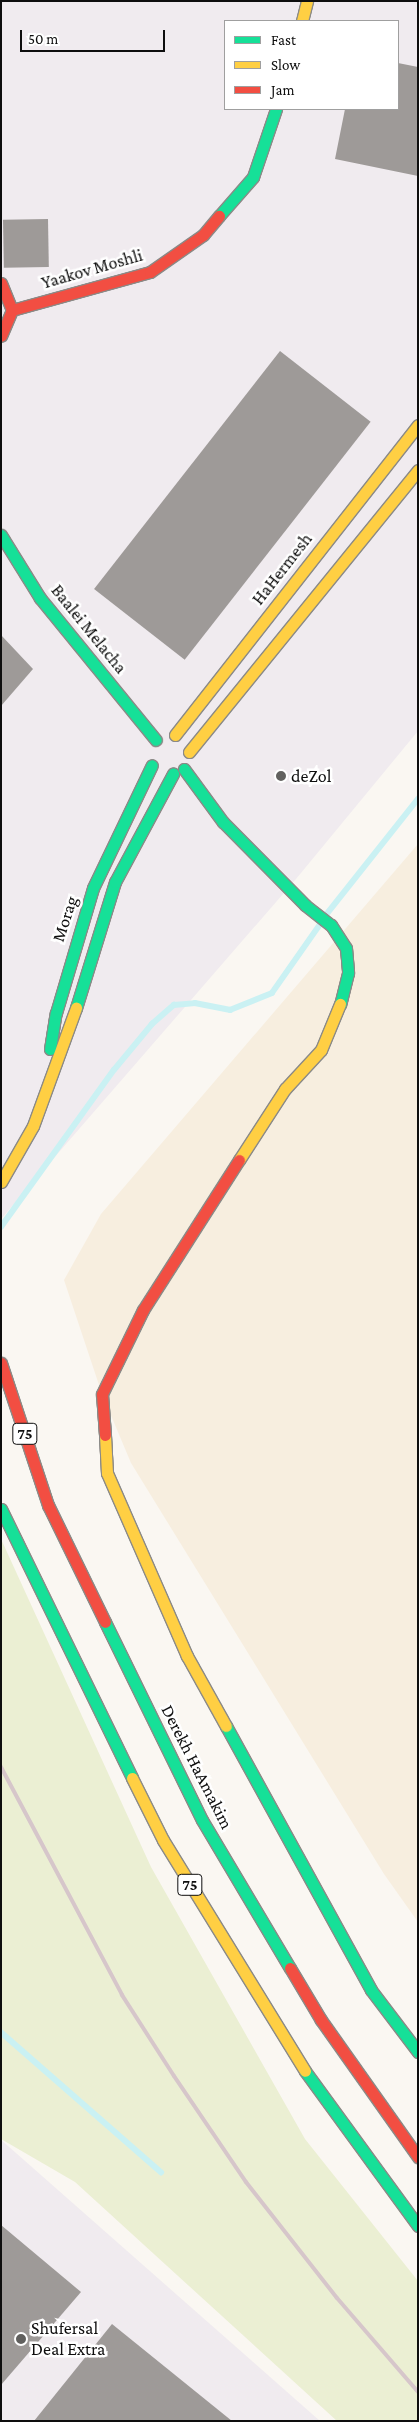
<!DOCTYPE html>
<html>
<head>
<meta charset="utf-8">
<style>
	body { margin:0 }
	#map { position:relative; width:419px; height:2422px; overflow:hidden; background:#faf7f2; font-family:"Crimson Pro",serif }
	div>[style] { position:absolute }
	[style*='--x'] { left:calc(var(--x)*1px); top:calc(var(--y)*1px); width:calc(var(--w)*1px); rotate:calc(var(--a)*1deg) }
	.industrial>* { inset:0; background:#f0ebef }
	.farmland>* { inset:0; background:#f7eedf }
	.green>* { inset:0; background:#ebefd3 }
	.stream>* { height:5.5px; margin:-2.75px; padding:0 2.75px; transform-origin:2.75px; border-radius:2.75px; background:#caf1f3 }
	.building>* { inset:0; background:#9e9a98; transform-origin:0 0 }
	.roads { filter:drop-shadow(1px 0 #8b8a87) drop-shadow(-1px 0 #8b8a87) drop-shadow(0 1px #8b8a87) drop-shadow(0 -1px #8b8a87) }
	.fast>* { height:11px; margin:-5.5px; padding:0 5.5px; transform-origin:5.5px; border-radius:5.5px; background:#16e098 }
	.slow>* { height:11px; margin:-5.5px; padding:0 5.5px; transform-origin:5.5px; border-radius:5.5px; background:#ffcf43 }
	.jam>* { height:11px; margin:-5.5px; padding:0 5.5px; transform-origin:5.5px; border-radius:5.5px; background:#f24e42 }
	.rail>* { height:4px; margin:-2px; padding:0 2px; transform-origin:2px; border-radius:2px; background:#d6c6ca }
	.dots>* { width:14px; height:14px; translate:-50% -50%; box-sizing:border-box; border:2px solid #fff; border-radius:50% }
	span { translate:-50% -50%; white-space:nowrap; text-align:center; line-height:1.15; -webkit-text-stroke:5px #fff; paint-order:stroke }
	.shield-label span { padding:1px 4px; background:#fff; border:1px solid; border-radius:4px; -webkit-text-stroke-width:0 }
	.shield-label { font-size:16px; color:#0e0e0e; font-weight:700 }
	.street-label { font-size:18px; color:#0e0e0e }
	.poi-label { font-size:18px; color:#0e0e0e }
	.left { translate:0 -50%; text-align:left }
	.frame { position:absolute; inset:0; border:2px solid #0e0e0e; pointer-events:none }
	.legend { position:absolute; left:224px; top:20px; width:175px; height:90px; box-sizing:border-box; background:#fff; border:1px solid #9f9f9f; margin:0; padding:6px 9px; list-style:none; font-size:15px; color:#0e0e0e }
	.legend li { display:flex; align-items:center; gap:10px; height:25px }
	.legend b { width:25px; border:1px solid #9f9f9f }
	.scale { position:absolute; left:20px; top:30px; width:145px; height:22px; box-sizing:border-box; border:2px solid #0e0e0e; border-top:0; padding-left:6px; font-size:15px; line-height:18px; white-space:nowrap; color:#0e0e0e; -webkit-text-stroke:4px #fff; paint-order:stroke }
</style>
</head>
<body>
<div id="map">
	<div class="industrial">
		<i style="clip-path:polygon(evenodd,1px 1px,418px 1px,418px 731px,296px 879px,1px 1219px,1px 1px,225px 21px,398px 21px,398px 109px,225px 109px,225px 21px)"></i>
		<i style="clip-path:polygon(1px 2140px,16px 2153px,320px 2421px,1px 2421px)"></i>
	</div>
	<div class="farmland">
		<i style="clip-path:polygon(418px 844px,418px 1922px,384px 1874px,131px 1463px,102px 1394px,64px 1280px,101px 1214px)"></i>
	</div>
	<div class="green">
		<i style="clip-path:polygon(1px 1539px,151px 1867px,305px 2139px,418px 2281px,418px 2421px,337px 2421px,75px 2182px,1px 2139px)"></i>
	</div>
	<div class="stream">
		<i style="--x:326;--y:915;--w:148;--a:-51.6"></i>
		<i style="--x:1;--y:1227;--w:193;--a:-54.3"></i>
		<i style="--x:114;--y:1070;--w:60;--a:-50.4"></i>
		<i style="--x:152;--y:1024;--w:29;--a:-41"></i>
		<i style="--x:174;--y:1005;--w:21;--a:-5"></i>
		<i style="--x:195;--y:1003;--w:36;--a:11"></i>
		<i style="--x:230;--y:1010;--w:45;--a:-22"></i>
		<i style="--x:272;--y:993;--w:85;--a:-55"></i>
		<i style="--x:1;--y:2032;--w:213;--a:41.2"></i>
	</div>
	<div class="building">
		<i style="clip-path:polygon(398px 63px,418px 67px,418px 176px,335px 159px,345px 109px,398px 109px)"></i>
		<i style="left:48px;top:219px;width:48px;height:45px;rotate:89deg"></i>
		<i style="left:280px;top:351px;width:115px;height:302px;rotate:38deg"></i>
		<i style="clip-path:polygon(1px 635px,33px 669px,1px 706px)"></i>
		<i style="clip-path:polygon(1px 2225px,81px 2292px,1px 2385px)"></i>
		<i style="clip-path:polygon(112px 2324px,232px 2421px,34px 2421px)"></i>
	</div>
	<div class="roads">
		<div class="fast">
			<i style="--x:219;--y:216;--w:52;--a:-48.9"></i>
			<i style="--x:253;--y:177;--w:72;--a:-71.3"></i>
			<i style="--x:1;--y:535;--w:74;--a:58.2"></i>
			<i style="--x:40;--y:598;--w:183;--a:50.8"></i>
			<i style="--x:184;--y:769;--w:66;--a:53.7"></i>
			<i style="--x:223;--y:822;--w:117;--a:45.3"></i>
			<i style="--x:305;--y:905;--w:33;--a:38"></i>
			<i style="--x:331;--y:925;--w:27;--a:57"></i>
			<i style="--x:346;--y:948;--w:25;--a:85"></i>
			<i style="--x:348;--y:973;--w:32;--a:104"></i>
			<i style="--x:76;--y:1008;--w:132;--a:-72.8"></i>
			<i style="--x:115;--y:882;--w:123;--a:-61.8"></i>
			<i style="--x:50;--y:1049;--w:36;--a:-81"></i>
			<i style="--x:56;--y:1013;--w:130;--a:-73.5"></i>
			<i style="--x:93;--y:888;--w:136;--a:-64.4"></i>
			<i style="--x:1;--y:1509;--w:299;--a:64"></i>
			<i style="--x:105;--y:1622;--w:220;--a:63.9"></i>
			<i style="--x:202;--y:1820;--w:172;--a:59.3"></i>
			<i style="--x:226;--y:1726;--w:301;--a:61.2"></i>
			<i style="--x:371;--y:1990;--w:78;--a:52.8"></i>
			<i style="--x:305;--y:2071;--w:192;--a:53.9"></i>
		</div>
		<div class="slow">
			<i style="--x:302;--y:21;--w:21;--a:-76"></i>
			<i style="--x:175;--y:735;--w:394;--a:-51.9"></i>
			<i style="--x:189;--y:752;--w:363;--a:-50.9"></i>
			<i style="--x:239;--y:1160;--w:85;--a:-57.1"></i>
			<i style="--x:285;--y:1089;--w:53;--a:-47.3"></i>
			<i style="--x:321;--y:1050;--w:50;--a:-67.6"></i>
			<i style="--x:1;--y:1182;--w:64;--a:-60.3"></i>
			<i style="--x:33;--y:1126;--w:126;--a:-70"></i>
			<i style="--x:105;--y:1435;--w:38;--a:87"></i>
			<i style="--x:107;--y:1473;--w:200;--a:66.4"></i>
			<i style="--x:187;--y:1656;--w:80;--a:60.9"></i>
			<i style="--x:132;--y:1778;--w:69;--a:63.4"></i>
			<i style="--x:163;--y:1840;--w:271;--a:58.4"></i>
		</div>
		<div class="jam">
			<i style="--x:1;--y:283;--w:29;--a:68"></i>
			<i style="--x:12;--y:310;--w:28;--a:113"></i>
			<i style="--x:12;--y:310;--w:143;--a:-15.4"></i>
			<i style="--x:150;--y:272;--w:65;--a:-34.9"></i>
			<i style="--x:203;--y:235;--w:25;--a:-50"></i>
			<i style="--x:1;--y:1363;--w:150;--a:71.7"></i>
			<i style="--x:48;--y:1505;--w:130;--a:64"></i>
			<i style="--x:105;--y:1435;--w:41;--a:-94.2"></i>
			<i style="--x:102;--y:1394;--w:93;--a:-64"></i>
			<i style="--x:143;--y:1310;--w:178;--a:-57.4"></i>
			<i style="--x:290;--y:1968;--w:61;--a:59.2"></i>
			<i style="--x:321;--y:2020;--w:168;--a:54.7"></i>
		</div>
	</div>
	<div class="rail">
		<i style="--x:1;--y:1767;--w:258;--a:62"></i>
		<i style="--x:122;--y:1995;--w:96;--a:57.3"></i>
		<i style="--x:174;--y:2076;--w:128;--a:55.8"></i>
		<i style="--x:246;--y:2182;--w:147;--a:51.9"></i>
		<i style="--x:337;--y:2298;--w:124;--a:49.2"></i>
	</div>
	<div class="dots">
		<i style="left:281px;top:776px;background:#61605e"></i>
		<i style="left:21px;top:2339px;background:#61605e"></i>
	</div>
	<div class="shield-label">
		<span style="left:25px;top:1434px">75</span>
		<span style="left:190px;top:1885px">75</span>
	</div>
	<div class="street-label">
		<span style="left:92px;top:269px;rotate:-16deg">Yaakov Moshli</span>
		<span style="left:282px;top:569px;rotate:-52deg">HaHermesh</span>
		<span style="left:89px;top:629px;rotate:51deg">Baalei Melacha</span>
		<span style="left:65px;top:919px;rotate:-72deg">Morag</span>
		<span style="left:197px;top:1767px;rotate:63deg">Derekh HaAmakim</span>
	</div>
	<div class="poi-label">
		<span class="left" style="left:291px;top:776px">deZol</span>
		<span class="left" style="left:31px;top:2339px">Shufersal<br>Deal Extra</span>
	</div>
	<div class="frame"></div>
	<ul class="legend">
	<li><b style="height:6px;background:#16e098"></b>Fast</li>
	<li><b style="height:6px;background:#ffcf43"></b>Slow</li>
	<li><b style="height:6px;background:#f24e42"></b>Jam</li>
	</ul>
	<div class="scale">50 m</div>
</div>
</body>
</html>
